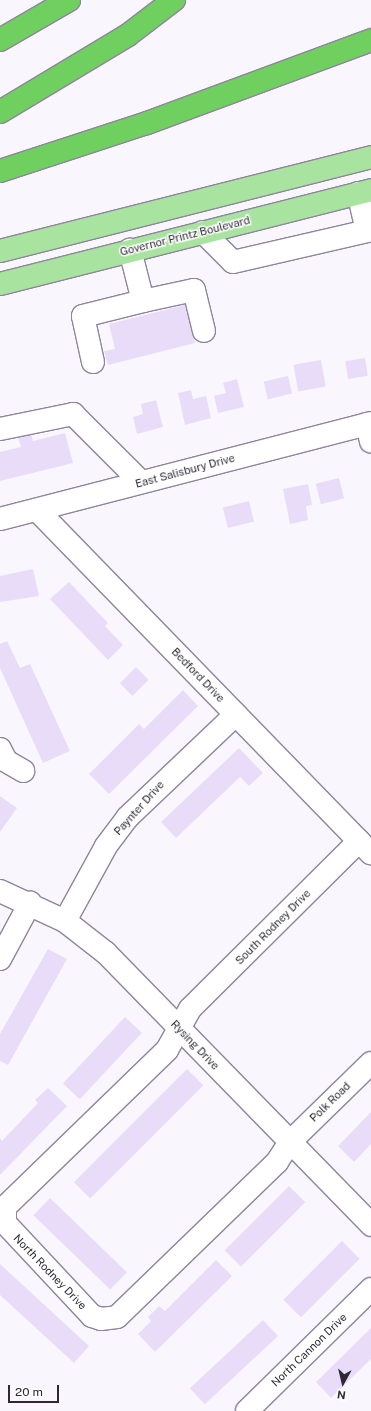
<!DOCTYPE html>
<html>
<head>
<meta charset="utf-8">
<style>
	body { margin:0 }
	#map { position:relative; width:371px; height:1411px; overflow:hidden; background:#f9f7fd; font-family:"Public Sans",sans-serif }
	div>[style] { position:absolute }
	[style*='--x'] { left:calc(var(--x)*1px); top:calc(var(--y)*1px); width:calc(var(--w)*1px); rotate:calc(var(--a)*1deg) }
	.building>* { inset:0; background:#e9dcf9; transform-origin:0 0 }
	.roads { filter:drop-shadow(1px 0 #8f849e) drop-shadow(-1px 0 #8f849e) drop-shadow(0 1px #8f849e) drop-shadow(0 -1px #8f849e) }
	.minor>* { height:22px; margin:-11px; padding:0 11px; transform-origin:11px; border-radius:11px; background:#fff }
	.major>* { height:22px; margin:-11px; padding:0 11px; transform-origin:11px; border-radius:11px; background:#a9e3a0 }
	.highway>* { height:22px; margin:-11px; padding:0 11px; transform-origin:11px; border-radius:11px; background:#6fd060 }
	span { translate:-50% -50%; white-space:nowrap; text-align:center; line-height:1.15; -webkit-text-stroke:3px #fff; paint-order:stroke }
	.street-label { font-size:11px; color:#2d2833 }
	.north { position:absolute; left:323px; top:1363px; width:40px; height:40px; -webkit-text-stroke:3px #fff; paint-order:stroke; rotate:188deg; font-size:11px; font-weight:700; line-height:16px; text-align:center; color:#2d2833 }
	.north::after { content:''; display:block; margin:auto; width:14px; height:18px; background:#2d2833; clip-path:polygon(50% 0,100% 100%,50% 72%,0 100%) }
	.scale { position:absolute; left:8px; top:1385px; width:51px; height:18px; box-sizing:border-box; border:2px solid #2d2833; border-top:0; padding-left:5px; font-size:12px; line-height:14px; white-space:nowrap; color:#2d2833; -webkit-text-stroke:3px #fff; paint-order:stroke }
</style>
</head>
<body>
<div id="map">
	<div class="building">
		<i style="clip-path:polygon(185px 305px,195px 343px,108px 365px,104px 351px,115px 349px,109px 324px)"></i>
		<i style="left:365px;top:358px;width:18px;height:20px;rotate:81deg"></i>
		<i style="left:321px;top:360px;width:27px;height:28px;rotate:80deg"></i>
		<i style="left:288px;top:376px;width:18px;height:25px;rotate:77deg"></i>
		<i style="clip-path:polygon(237px 379px,244px 407px,218px 413px,214px 396px,226px 393px,223px 383px)"></i>
		<i style="clip-path:polygon(191px 390px,193px 399px,206px 396px,211px 418px,185px 425px,178px 393px)"></i>
		<i style="clip-path:polygon(156px 400px,163px 427px,137px 434px,133px 417px,143px 414px,141px 404px)"></i>
		<i style="clip-path:polygon(30px 430px,33px 441px,65px 433px,73px 463px,0 481px,0 452px,21px 447px,17px 433px)"></i>
		<i style="left:339px;top:478px;width:21px;height:24px;rotate:76deg"></i>
		<i style="clip-path:polygon(308px 484px,312px 505px,306px 506px,308px 520px,290px 524px,283px 489px)"></i>
		<i style="left:249px;top:501px;width:21px;height:27px;rotate:76deg"></i>
		<i style="clip-path:polygon(33px 569px,39px 596px,0 602px,0 576px)"></i>
		<i style="clip-path:polygon(69px 582px,108px 623px,105px 626px,123px 645px,108px 660px,50px 599px)"></i>
		<i style="clip-path:polygon(7px 641px,20px 668px,30px 664px,70px 751px,43px 763px,0 668px,0 644px)"></i>
		<i style="left:136px;top:667px;width:18px;height:23px;rotate:45deg"></i>
		<i style="clip-path:polygon(183px 690px,198px 706px,109px 794px,89px 774px,139px 724px,144px 729px)"></i>
		<i style="clip-path:polygon(239px 748px,263px 773px,249px 786px,240px 777px,176px 838px,161px 822px)"></i>
		<i style="clip-path:polygon(0 796px,17px 808px,0 832px)"></i>
		<i style="clip-path:polygon(48px 949px,67px 959px,8px 1065px,0 1061px,0 1034px)"></i>
		<i style="left:125px;top:1017px;width:23px;height:91px;rotate:43deg"></i>
		<i style="left:187px;top:1069px;width:23px;height:160px;rotate:45deg"></i>
		<i style="clip-path:polygon(48px 1088px,67px 1106px,0 1175px,0 1138px,2px 1141px,38px 1103px,35px 1100px)"></i>
		<i style="clip-path:polygon(371px 1112px,371px 1144px,354px 1162px,338px 1146px)"></i>
		<i style="left:289px;top:1186px;width:23px;height:91px;rotate:45deg"></i>
		<i style="left:50px;top:1198px;width:107px;height:24px;rotate:44deg"></i>
		<i style="left:342px;top:1241px;width:25px;height:83px;rotate:45deg"></i>
		<i style="clip-path:polygon(216px 1260px,232px 1276px,155px 1352px,138px 1334px,151px 1321px,148px 1317px,159px 1306px,165px 1311px)"></i>
		<i style="clip-path:polygon(0 1264px,89px 1346px,74px 1363px,0 1295px)"></i>
		<i style="left:263px;top:1320px;width:22px;height:100px;rotate:47deg"></i>
		<i style="clip-path:polygon(371px 1328px,371px 1359px,331px 1398px,316px 1382px)"></i>
	</div>
	<div class="roads">
		<div class="minor">
			<i style="--x:203;--y:232;--w:42;--a:45"></i>
			<i style="--x:233;--y:262;--w:138;--a:-13"></i>
			<i style="--x:367;--y:231;--w:39;--a:-103"></i>
			<i style="--x:143;--y:301;--w:52;--a:-12.2"></i>
			<i style="--x:194;--y:290;--w:42;--a:76.3"></i>
			<i style="--x:93;--y:362;--w:47;--a:-102.3"></i>
			<i style="--x:83;--y:316;--w:62;--a:-14"></i>
			<i style="--x:143;--y:301;--w:53;--a:-104.3"></i>
			<i style="--x:367;--y:424;--w:18;--a:77"></i>
			<i style="--x:0;--y:429;--w:75;--a:-11.6"></i>
			<i style="--x:73;--y:414;--w:96;--a:45"></i>
			<i style="--x:37;--y:510;--w:479;--a:45.8"></i>
			<i style="--x:0;--y:519;--w:383;--a:-14.5"></i>
			<i style="--x:0;--y:749;--w:13;--a:63"></i>
			<i style="--x:6;--y:761;--w:20;--a:30"></i>
			<i style="--x:359;--y:841;--w:238;--a:135.2"></i>
			<i style="--x:190;--y:1009;--w:47;--a:119.3"></i>
			<i style="--x:167;--y:1050;--w:226;--a:135.9"></i>
			<i style="--x:5;--y:1207;--w:16;--a:90"></i>
			<i style="--x:5;--y:1223;--w:127;--a:46.9"></i>
			<i style="--x:92;--y:1316;--w:9;--a:18"></i>
			<i style="--x:101;--y:1319;--w:16;--a:-7"></i>
			<i style="--x:117;--y:1317;--w:223;--a:-44.1"></i>
			<i style="--x:277;--y:1162;--w:24;--a:-57"></i>
			<i style="--x:290;--y:1142;--w:113;--a:-44.3"></i>
			<i style="--x:0;--y:891;--w:72;--a:24.8"></i>
			<i style="--x:65;--y:921;--w:52;--a:38"></i>
			<i style="--x:106;--y:953;--w:380;--a:45.7"></i>
			<i style="--x:65;--y:921;--w:85;--a:-61.3"></i>
			<i style="--x:106;--y:846;--w:36;--a:-53"></i>
			<i style="--x:128;--y:817;--w:149;--a:-43.6"></i>
			<i style="--x:0;--y:959;--w:64;--a:-61.8"></i>
			<i style="--x:247;--y:1411;--w:174;--a:-44.5"></i>
		</div>
		<div class="major">
			<i style="--x:0;--y:251;--w:383;--a:-14.2"></i>
			<i style="--x:0;--y:284;--w:383;--a:-14.2"></i>
		</div>
		<div class="highway">
			<i style="--x:0;--y:40;--w:80;--a:-30.1"></i>
			<i style="--x:0;--y:112;--w:149;--a:-31"></i>
			<i style="--x:128;--y:35;--w:58;--a:-37.3"></i>
			<i style="--x:0;--y:171;--w:155;--a:-18.1"></i>
			<i style="--x:147;--y:123;--w:239;--a:-20.3"></i>
		</div>
	</div>
	<div class="street-label">
		<span style="left:185px;top:236px;rotate:-14deg">Governor Printz Boulevard</span>
		<span style="left:185px;top:471px;rotate:-15deg">East Salisbury Drive</span>
		<span style="left:198px;top:675px;rotate:46deg">Bedford Drive</span>
		<span style="left:139px;top:808px;rotate:-48deg">Paynter Drive</span>
		<span style="left:273px;top:927px;rotate:-45deg">South Rodney Drive</span>
		<span style="left:195px;top:1045px;rotate:46deg">Rysing Drive</span>
		<span style="left:330px;top:1102px;rotate:-44deg">Polk Road</span>
		<span style="left:50px;top:1272px;rotate:46deg">North Rodney Drive</span>
		<span style="left:309px;top:1350px;rotate:-44deg">North Cannon Drive</span>
	</div>
	<div class="north">N</div>
	<div class="scale">20 m</div>
</div>
</body>
</html>
